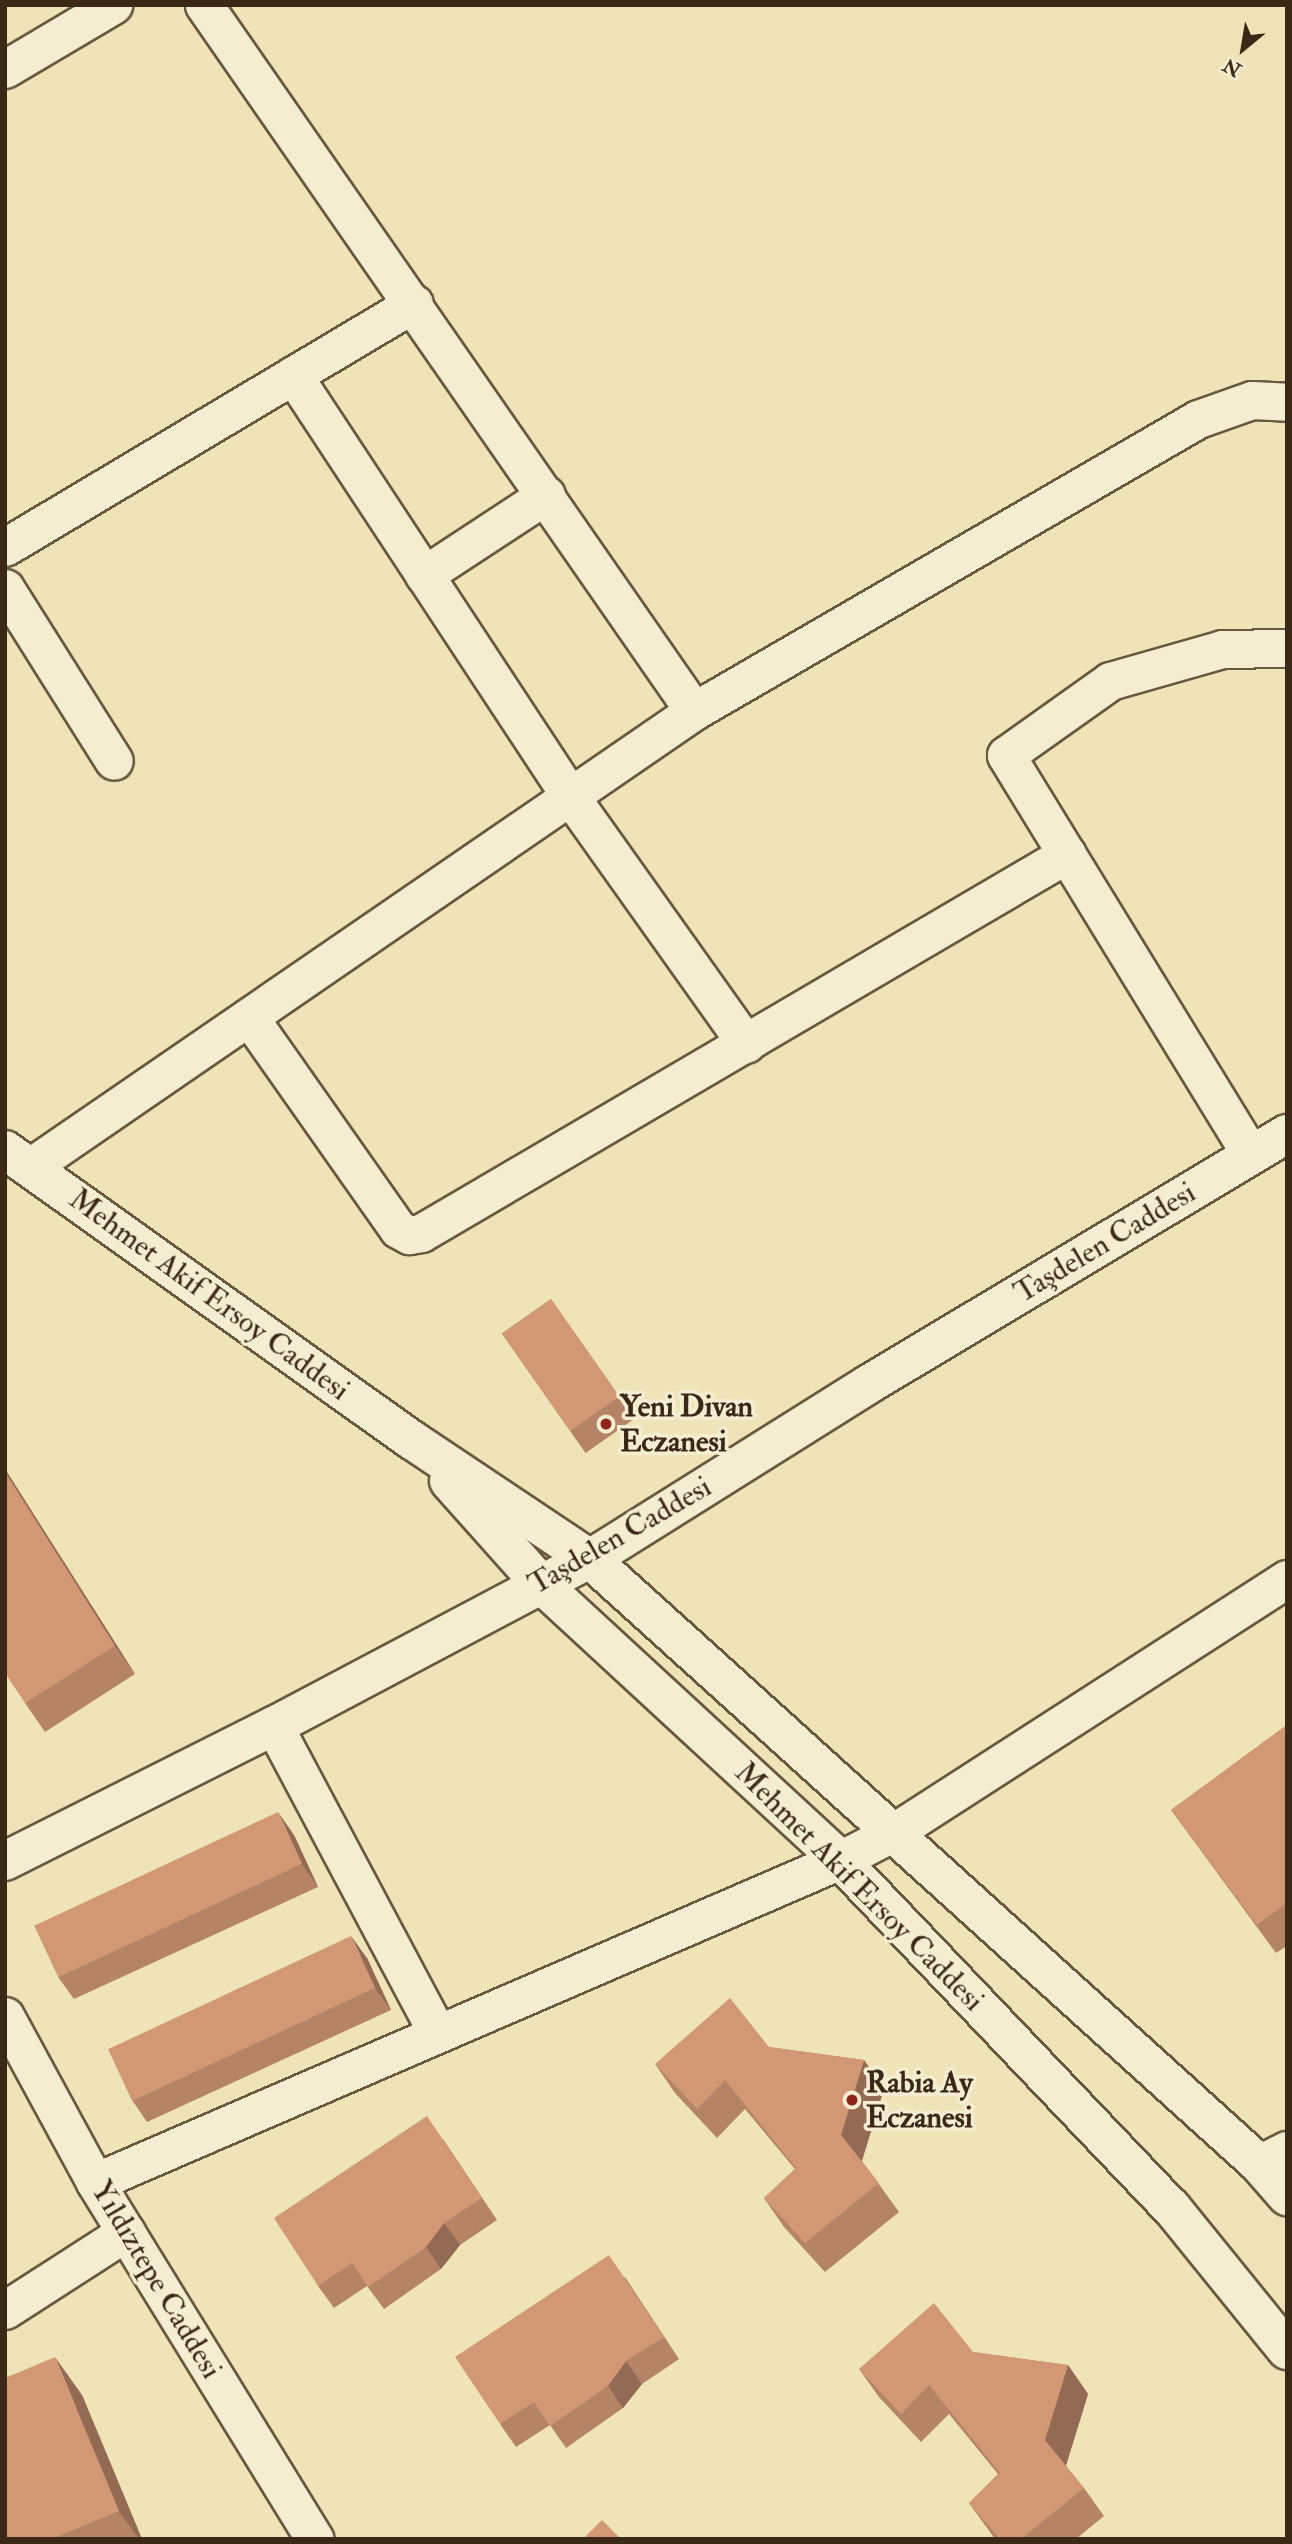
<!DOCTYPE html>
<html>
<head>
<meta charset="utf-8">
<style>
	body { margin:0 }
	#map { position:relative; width:1292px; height:2544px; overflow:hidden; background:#efe4b8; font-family:"IM FELL Double Pica",serif }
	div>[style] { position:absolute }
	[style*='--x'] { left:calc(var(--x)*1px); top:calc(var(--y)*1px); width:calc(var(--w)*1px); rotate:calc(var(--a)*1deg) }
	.roads { filter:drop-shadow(2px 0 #67583e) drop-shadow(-2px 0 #67583e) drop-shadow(0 2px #67583e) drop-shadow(0 -2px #67583e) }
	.minor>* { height:37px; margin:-18.5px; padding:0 18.5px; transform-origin:18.5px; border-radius:18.5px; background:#f5edd1 }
	.secondary>* { height:38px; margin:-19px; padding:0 19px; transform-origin:19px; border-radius:19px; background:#f5edd1 }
	.wall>* { inset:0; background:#b58365; transform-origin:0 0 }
	.shaded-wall>* { inset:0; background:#936a53 }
	.building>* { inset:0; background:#d29876; transform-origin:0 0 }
	.dots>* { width:19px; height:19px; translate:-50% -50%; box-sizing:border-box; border:4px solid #f5edd1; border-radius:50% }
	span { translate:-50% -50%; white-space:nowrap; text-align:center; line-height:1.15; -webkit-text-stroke:7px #f5edd1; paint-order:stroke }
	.street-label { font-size:30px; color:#3a2916 }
	.poi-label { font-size:30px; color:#3a2916; font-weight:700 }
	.left { translate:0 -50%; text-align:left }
	.frame { position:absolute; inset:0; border:7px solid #3a2916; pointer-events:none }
	.north { position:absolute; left:1208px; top:14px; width:70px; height:70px; -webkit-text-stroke:5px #f5edd1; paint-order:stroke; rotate:210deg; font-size:19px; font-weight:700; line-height:28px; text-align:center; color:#3a2916 }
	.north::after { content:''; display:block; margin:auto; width:24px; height:32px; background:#3a2916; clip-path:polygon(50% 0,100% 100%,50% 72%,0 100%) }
</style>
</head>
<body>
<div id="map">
	<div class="roads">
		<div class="minor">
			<i style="--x:204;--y:5;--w:859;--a:55.24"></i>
			<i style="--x:5;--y:69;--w:126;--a:-30.7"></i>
			<i style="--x:293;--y:375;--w:504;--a:56.66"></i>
			<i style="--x:570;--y:796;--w:304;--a:54.6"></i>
			<i style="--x:5;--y:547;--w:476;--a:-30.8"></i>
			<i style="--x:424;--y:575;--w:146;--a:-33.3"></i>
			<i style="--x:5;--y:588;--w:204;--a:57.8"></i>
			<i style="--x:249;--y:1017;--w:259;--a:54.9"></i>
			<i style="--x:398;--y:1229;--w:13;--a:29"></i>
			<i style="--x:409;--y:1235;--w:12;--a:-9"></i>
			<i style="--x:421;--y:1233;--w:749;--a:-30.4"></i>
			<i style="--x:1251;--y:1155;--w:469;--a:-121.5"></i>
			<i style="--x:1006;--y:755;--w:128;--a:-35.4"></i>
			<i style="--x:1110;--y:681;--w:116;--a:-15.9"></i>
			<i style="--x:1222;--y:649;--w:65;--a:-0.9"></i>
			<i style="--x:30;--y:1167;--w:806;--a:-34.48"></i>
			<i style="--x:694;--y:711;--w:582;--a:-30.09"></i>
			<i style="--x:1198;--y:419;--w:57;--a:-19.4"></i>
			<i style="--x:1252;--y:400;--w:35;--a:3"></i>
			<i style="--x:274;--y:1726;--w:347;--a:62"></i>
			<i style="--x:5;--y:2016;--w:189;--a:61.5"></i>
			<i style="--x:95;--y:2182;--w:419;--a:58.4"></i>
			<i style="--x:1259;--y:2164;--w:31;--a:-27"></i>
			<i style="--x:95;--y:2182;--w:812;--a:-23.37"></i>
			<i style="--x:840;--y:1860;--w:61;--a:-27.4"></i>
			<i style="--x:894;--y:1832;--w:467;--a:-32.8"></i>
			<i style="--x:5;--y:2310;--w:144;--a:-32.8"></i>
		</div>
		<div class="secondary">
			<i style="--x:5;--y:1150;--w:500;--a:35.5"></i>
			<i style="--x:412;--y:1440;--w:214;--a:33.8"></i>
			<i style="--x:590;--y:1559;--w:902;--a:42.12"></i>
			<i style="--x:1259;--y:2164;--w:43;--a:48.8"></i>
			<i style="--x:449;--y:1481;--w:137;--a:48.3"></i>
			<i style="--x:540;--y:1583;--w:408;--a:42.7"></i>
			<i style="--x:840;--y:1860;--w:480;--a:46.4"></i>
			<i style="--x:1171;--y:2207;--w:184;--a:51"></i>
			<i style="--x:5;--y:1861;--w:301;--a:-26.7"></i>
			<i style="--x:274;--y:1726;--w:357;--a:-27.9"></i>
			<i style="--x:590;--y:1559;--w:329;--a:-32.1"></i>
			<i style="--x:869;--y:1384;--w:487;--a:-30.9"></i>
		</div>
	</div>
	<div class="wall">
		<i style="left:551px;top:1299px;width:146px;height:60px;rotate:55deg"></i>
		<i style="clip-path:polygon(5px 1469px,135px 1674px,45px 1732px,25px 1703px)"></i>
		<i style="clip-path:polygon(1287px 1725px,1287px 1946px,1276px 1953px,1171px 1810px)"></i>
		<i style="clip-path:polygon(294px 1835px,318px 1887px,74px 1999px,58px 1977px)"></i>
		<i style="clip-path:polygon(367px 1958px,391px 2010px,147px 2122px,132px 2100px)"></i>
		<i style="clip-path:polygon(769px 2047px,864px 2060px,884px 2089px,862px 2161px,899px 2212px,825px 2272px,784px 2227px,764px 2198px,795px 2169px,745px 2109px,717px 2138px,675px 2093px,655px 2064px)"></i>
		<i style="clip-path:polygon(443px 2139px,497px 2220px,460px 2245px,441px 2269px,384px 2309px,367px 2286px,334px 2308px,318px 2286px)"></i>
		<i style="clip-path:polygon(625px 2277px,679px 2359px,642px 2384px,623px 2408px,566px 2448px,550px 2425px,516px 2447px,500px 2424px)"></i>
		<i style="clip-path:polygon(973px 2352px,1068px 2365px,1088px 2394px,1066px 2466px,1084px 2488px,1104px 2516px,1076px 2539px,995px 2539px,969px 2503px,998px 2474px,949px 2414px,921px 2442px,879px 2397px,859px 2369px)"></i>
		<i style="clip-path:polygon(82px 2395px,142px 2539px,5px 2539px)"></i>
	</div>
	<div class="shaded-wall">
		<i style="clip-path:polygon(5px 1469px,135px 1674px,115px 1646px,5px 1472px)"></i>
		<i style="clip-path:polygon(278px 1812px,294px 1835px,318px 1887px,302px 1864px)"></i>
		<i style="clip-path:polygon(351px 1936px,367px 1958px,391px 2010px,375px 1988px)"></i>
		<i style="clip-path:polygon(864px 2060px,884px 2089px,861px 2163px,841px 2135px)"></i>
		<i style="clip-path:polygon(444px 2223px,460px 2245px,441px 2269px,426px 2247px)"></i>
		<i style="clip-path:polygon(55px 2357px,82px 2395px,142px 2539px,139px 2539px,119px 2511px)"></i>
		<i style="clip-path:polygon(626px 2361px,642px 2384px,623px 2408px,608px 2386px)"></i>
		<i style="clip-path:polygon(1068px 2365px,1088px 2394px,1065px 2468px,1045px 2440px)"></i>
	</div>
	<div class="building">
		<i style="left:551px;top:1299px;width:119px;height:60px;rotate:55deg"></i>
		<i style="clip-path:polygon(5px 1472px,115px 1646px,25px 1703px,5px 1673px)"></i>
		<i style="clip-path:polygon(1287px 1725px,1287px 1903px,1257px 1925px,1171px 1810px)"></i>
		<i style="left:278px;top:1812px;width:57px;height:269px;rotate:65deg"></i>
		<i style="left:351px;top:1936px;width:57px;height:268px;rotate:65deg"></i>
		<i style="clip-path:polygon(730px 1998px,769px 2047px,864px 2060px,841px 2135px,879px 2183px,805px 2243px,764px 2198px,796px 2168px,725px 2080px,697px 2109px,655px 2064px)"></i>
		<i style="clip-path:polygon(427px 2116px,482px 2198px,444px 2223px,426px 2247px,368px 2287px,352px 2263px,318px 2286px,274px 2218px)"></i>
		<i style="clip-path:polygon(609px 2255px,664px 2337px,626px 2361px,608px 2386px,550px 2426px,534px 2402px,500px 2424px,455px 2357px)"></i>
		<i style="clip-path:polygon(934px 2303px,973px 2352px,1068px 2365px,1045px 2440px,1084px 2488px,1021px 2539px,1000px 2539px,969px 2503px,1000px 2473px,929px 2385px,901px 2414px,859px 2369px)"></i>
		<i style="clip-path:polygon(55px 2357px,119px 2511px,52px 2539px,5px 2539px,5px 2378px)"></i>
		<i style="clip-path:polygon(602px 2520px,621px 2539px,583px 2539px)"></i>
	</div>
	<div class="dots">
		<i style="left:606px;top:1424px;background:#8f2418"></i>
		<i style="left:852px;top:2100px;background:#8f2418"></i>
	</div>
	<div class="street-label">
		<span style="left:1105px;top:1243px;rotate:-31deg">Taşdelen Caddesi</span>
		<span style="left:209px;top:1295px;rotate:36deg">Mehmet Akif Ersoy Caddesi</span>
		<span style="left:620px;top:1536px;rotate:-30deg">Taşdelen Caddesi</span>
		<span style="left:859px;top:1887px;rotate:45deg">Mehmet Akif Ersoy Caddesi</span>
		<span style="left:156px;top:2280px;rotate:59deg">Yıldıztepe Caddesi</span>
	</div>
	<div class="poi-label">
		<span class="left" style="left:620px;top:1424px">Yeni Divan<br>Eczanesi</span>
		<span class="left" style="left:866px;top:2100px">Rabia Ay<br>Eczanesi</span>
	</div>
	<div class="frame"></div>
	<div class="north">N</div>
</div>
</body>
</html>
